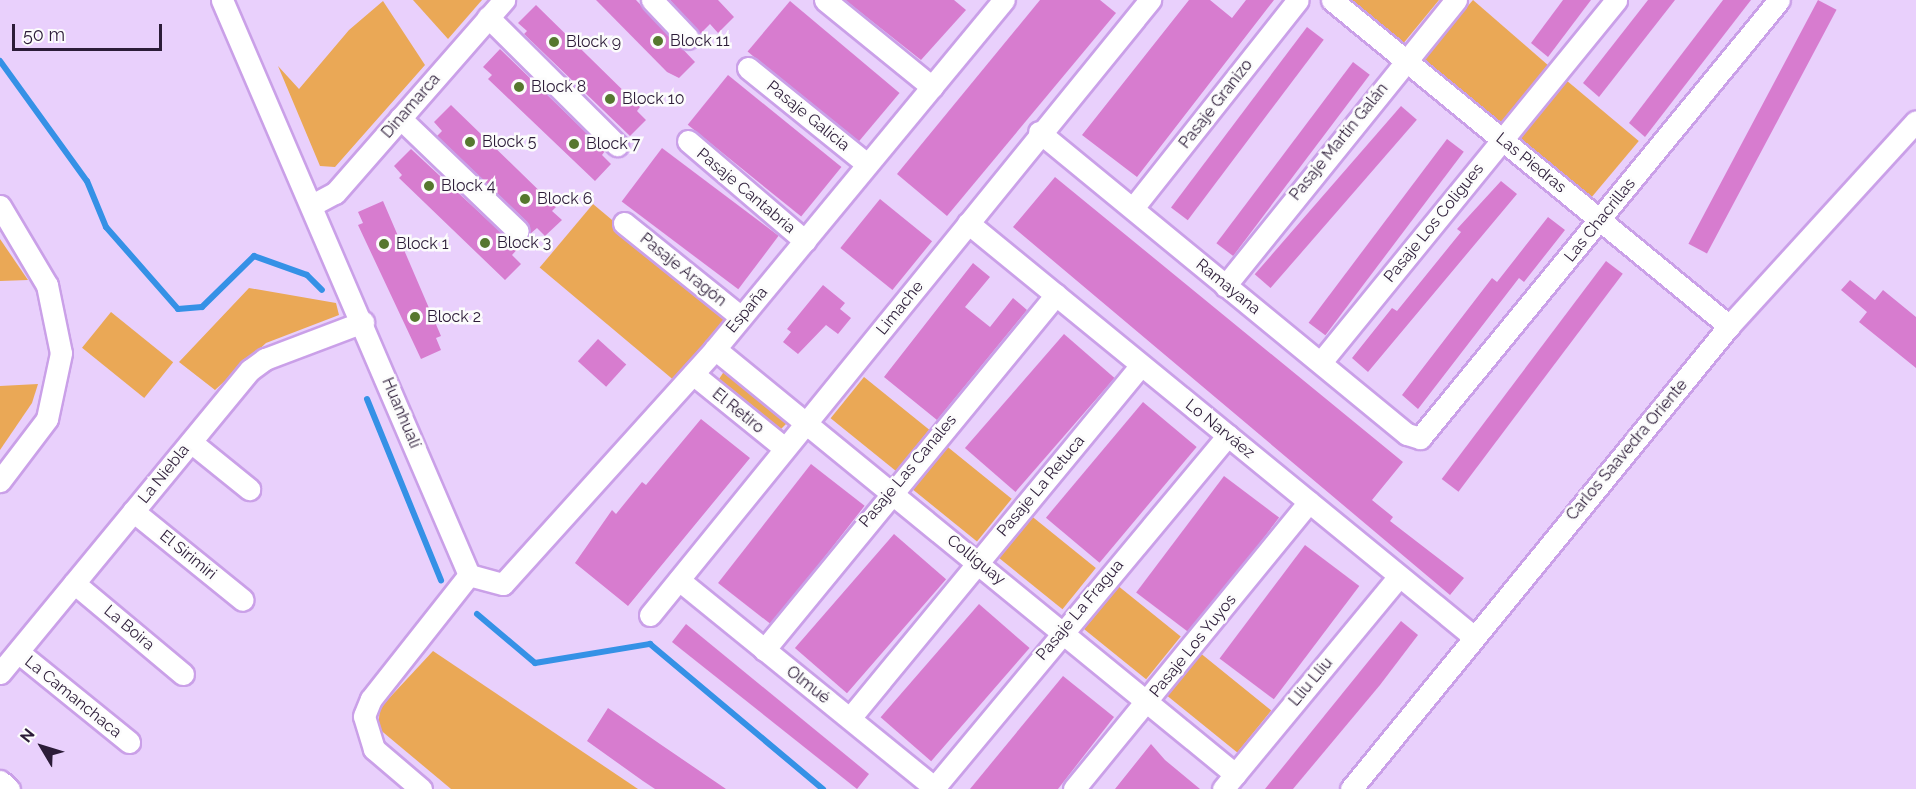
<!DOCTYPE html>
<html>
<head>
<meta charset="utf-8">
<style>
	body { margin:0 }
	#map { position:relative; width:1916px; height:789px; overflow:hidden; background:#e9d0fc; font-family:Raleway,sans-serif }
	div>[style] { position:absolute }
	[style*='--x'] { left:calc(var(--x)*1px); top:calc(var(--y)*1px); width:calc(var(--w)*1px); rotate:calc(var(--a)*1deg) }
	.green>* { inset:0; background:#eaa856; transform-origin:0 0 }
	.stream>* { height:6px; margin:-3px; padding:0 3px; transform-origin:3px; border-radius:3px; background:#3591e6 }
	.building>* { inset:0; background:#d77ccf; transform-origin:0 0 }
	.roads { filter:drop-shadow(2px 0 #caa0e8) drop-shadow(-2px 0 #caa0e8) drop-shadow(0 2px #caa0e8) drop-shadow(0 -2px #caa0e8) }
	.minor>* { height:21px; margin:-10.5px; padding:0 10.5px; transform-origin:10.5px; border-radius:10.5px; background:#fff }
	.dots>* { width:16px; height:16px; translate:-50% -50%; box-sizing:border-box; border:3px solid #fcfcfc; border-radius:50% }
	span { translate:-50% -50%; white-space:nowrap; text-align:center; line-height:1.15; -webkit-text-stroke:5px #fcfcfc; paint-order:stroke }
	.poi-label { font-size:16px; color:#2c1c38 }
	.left { translate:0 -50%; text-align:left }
	.street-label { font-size:16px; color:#2c1c38 }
	.north { position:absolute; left:12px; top:717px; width:60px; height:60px; -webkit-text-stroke:4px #fcfcfc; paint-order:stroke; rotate:308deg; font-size:16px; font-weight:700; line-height:24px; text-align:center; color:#2c1c38 }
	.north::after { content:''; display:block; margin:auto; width:21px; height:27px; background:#2c1c38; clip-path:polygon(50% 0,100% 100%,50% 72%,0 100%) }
	.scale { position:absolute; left:12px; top:24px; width:150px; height:27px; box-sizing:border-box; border:3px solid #2c1c38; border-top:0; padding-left:8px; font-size:18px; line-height:21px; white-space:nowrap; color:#2c1c38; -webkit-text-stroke:4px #fcfcfc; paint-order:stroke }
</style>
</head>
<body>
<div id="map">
	<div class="green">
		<i style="clip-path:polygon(413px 0,482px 0,448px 39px)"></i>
		<i style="clip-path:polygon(1348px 0,1439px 0,1402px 45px)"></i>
		<i style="left:1473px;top:0;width:106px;height:77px;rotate:41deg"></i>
		<i style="clip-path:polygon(383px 1px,425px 65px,335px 167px,320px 166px,278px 66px,299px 89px,349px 30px)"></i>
		<i style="left:1566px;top:80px;width:95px;height:76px;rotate:40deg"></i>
		<i style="left:593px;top:204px;width:176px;height:83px;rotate:40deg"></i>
		<i style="clip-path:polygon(0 239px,28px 280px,0 281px)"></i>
		<i style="clip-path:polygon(249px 288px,336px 303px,339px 315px,266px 343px,215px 390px,179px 362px)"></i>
		<i style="left:111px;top:312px;width:80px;height:46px;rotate:39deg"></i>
		<i style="clip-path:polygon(725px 370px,789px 421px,780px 430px,719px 379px)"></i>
		<i style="left:864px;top:377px;width:84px;height:53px;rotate:39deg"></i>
		<i style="clip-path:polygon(38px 384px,32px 403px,0 450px,0 386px)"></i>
		<i style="left:944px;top:444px;width:87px;height:55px;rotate:39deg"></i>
		<i style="left:1029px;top:514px;width:86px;height:53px;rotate:39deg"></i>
		<i style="left:1117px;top:585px;width:82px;height:55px;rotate:39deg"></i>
		<i style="clip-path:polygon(433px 651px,638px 789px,451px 789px,378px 728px,380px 708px)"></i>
		<i style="left:1199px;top:652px;width:93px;height:54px;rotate:39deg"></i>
	</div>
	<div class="stream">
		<i style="--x:0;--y:61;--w:148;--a:54.1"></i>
		<i style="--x:87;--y:181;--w:50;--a:67.6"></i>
		<i style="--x:106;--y:227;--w:109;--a:48.7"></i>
		<i style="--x:178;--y:309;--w:24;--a:-5"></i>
		<i style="--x:202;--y:307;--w:73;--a:-44.4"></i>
		<i style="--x:254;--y:256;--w:56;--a:19.7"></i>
		<i style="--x:307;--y:275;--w:21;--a:45"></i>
		<i style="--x:367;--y:399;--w:196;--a:67.8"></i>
		<i style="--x:477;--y:614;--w:76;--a:40.2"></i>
		<i style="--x:535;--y:663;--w:117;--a:-9.4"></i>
		<i style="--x:650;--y:644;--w:226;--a:40"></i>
	</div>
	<div class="building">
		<i style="clip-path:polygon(596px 0,636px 0,695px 62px,679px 78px,667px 72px)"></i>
		<i style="clip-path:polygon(670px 0,718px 0,734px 17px,718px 33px,710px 24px,700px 34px)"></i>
		<i style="clip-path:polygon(845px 0,954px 0,966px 10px,921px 60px)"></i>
		<i style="clip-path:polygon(1040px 0,1100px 0,1116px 13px,947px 216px,897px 174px)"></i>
		<i style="clip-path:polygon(1189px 0,1210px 0,1232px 18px,1246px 0,1274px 0,1137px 177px,1082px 135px)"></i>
		<i style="clip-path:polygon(1563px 0,1591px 0,1548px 57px,1531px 43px)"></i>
		<i style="clip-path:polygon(1648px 0,1675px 0,1599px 97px,1583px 83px)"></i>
		<i style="clip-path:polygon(1723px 0,1751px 0,1645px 137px,1629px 123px)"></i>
		<i style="left:1818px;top:0;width:21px;height:276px;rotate:28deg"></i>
		<i style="left:790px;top:1px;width:143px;height:66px;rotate:40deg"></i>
		<i style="clip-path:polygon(536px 5px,640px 107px,637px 111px,646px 120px,630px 136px,524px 34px,527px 31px,518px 23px)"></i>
		<i style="left:1307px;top:27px;width:21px;height:226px;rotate:37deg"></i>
		<i style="clip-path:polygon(500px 49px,605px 151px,602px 155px,611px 164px,595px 181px,488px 79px,492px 75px,483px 67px)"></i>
		<i style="left:1353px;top:62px;width:21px;height:227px;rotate:37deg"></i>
		<i style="left:728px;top:75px;width:146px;height:64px;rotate:39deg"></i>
		<i style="clip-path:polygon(451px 105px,556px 207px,552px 211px,562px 220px,545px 236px,537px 228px,530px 234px,527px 222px,437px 136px,442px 131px,434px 122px)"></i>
		<i style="left:1401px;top:106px;width:21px;height:223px;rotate:41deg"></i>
		<i style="left:1447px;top:139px;width:21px;height:230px;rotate:37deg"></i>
		<i style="left:662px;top:148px;width:146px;height:67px;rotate:37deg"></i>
		<i style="clip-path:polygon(411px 149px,509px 240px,523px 243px,512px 255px,521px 264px,505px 280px,399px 178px,402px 175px,394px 166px)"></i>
		<i style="clip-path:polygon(1055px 177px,1403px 462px,1372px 500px,1393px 517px,1390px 521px,1464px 578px,1450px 595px,1013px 227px)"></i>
		<i style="clip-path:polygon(1501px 181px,1517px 194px,1368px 372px,1352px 358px,1392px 308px,1397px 311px,1461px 232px,1457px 229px)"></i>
		<i style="left:880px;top:199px;width:67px;height:63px;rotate:39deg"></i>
		<i style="clip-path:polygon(383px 201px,441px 336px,436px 338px,441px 350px,421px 359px,358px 225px,363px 223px,358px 212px)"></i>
		<i style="clip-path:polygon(1548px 217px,1565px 230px,1524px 282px,1519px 278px,1418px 409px,1402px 395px,1492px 278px,1497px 282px)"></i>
		<i style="left:1606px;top:261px;width:21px;height:273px;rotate:37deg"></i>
		<i style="clip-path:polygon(973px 263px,990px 277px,965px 307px,990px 327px,1013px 298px,1027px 310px,937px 420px,884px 377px)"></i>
		<i style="clip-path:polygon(1850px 280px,1875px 300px,1883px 290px,1916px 317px,1916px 368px,1859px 322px,1867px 312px,1841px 290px)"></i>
		<i style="clip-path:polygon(823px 285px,845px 303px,840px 309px,851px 318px,838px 334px,826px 325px,798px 354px,783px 342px,791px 332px,787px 329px)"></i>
		<i style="left:1064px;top:334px;width:67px;height:151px;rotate:41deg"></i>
		<i style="left:598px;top:339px;width:38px;height:30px;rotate:42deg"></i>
		<i style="left:1143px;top:402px;width:70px;height:151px;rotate:40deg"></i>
		<i style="clip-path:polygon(701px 419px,750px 458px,628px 606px,575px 563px,612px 510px,616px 514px,642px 482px,646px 485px)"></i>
		<i style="left:811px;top:464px;width:68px;height:151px;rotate:38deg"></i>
		<i style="left:1224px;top:476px;width:69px;height:146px;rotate:37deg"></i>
		<i style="left:894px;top:534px;width:69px;height:151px;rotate:41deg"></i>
		<i style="left:1305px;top:545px;width:68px;height:142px;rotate:37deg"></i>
		<i style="left:979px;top:604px;width:67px;height:150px;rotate:41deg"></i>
		<i style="clip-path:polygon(1401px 621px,1418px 635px,1380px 685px,1293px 789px,1265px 789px)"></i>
		<i style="clip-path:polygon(686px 624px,869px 774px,857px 789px,672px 642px)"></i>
		<i style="clip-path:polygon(1063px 676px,1114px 717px,1058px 789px,970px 789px)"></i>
		<i style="clip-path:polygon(608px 708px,660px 744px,726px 789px,655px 789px,643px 781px,587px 741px)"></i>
		<i style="clip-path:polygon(1151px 744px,1165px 760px,1200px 789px,1115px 789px)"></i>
	</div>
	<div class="roads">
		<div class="minor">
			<i style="--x:222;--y:0;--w:626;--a:66.75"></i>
			<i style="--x:652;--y:0;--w:52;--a:46.5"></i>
			<i style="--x:825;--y:0;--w:138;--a:39.1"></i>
			<i style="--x:1332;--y:0;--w:514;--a:39.39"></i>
			<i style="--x:488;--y:17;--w:182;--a:44.8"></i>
			<i style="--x:748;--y:68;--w:153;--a:38.9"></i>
			<i style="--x:400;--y:118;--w:163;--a:43.8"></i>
			<i style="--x:1039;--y:132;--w:476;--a:39.4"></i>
			<i style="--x:1407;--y:434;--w:14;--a:17"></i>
			<i style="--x:1420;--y:438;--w:566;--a:-50.66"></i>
			<i style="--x:688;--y:141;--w:154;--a:40.5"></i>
			<i style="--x:312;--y:205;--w:26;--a:-28"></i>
			<i style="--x:335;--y:193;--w:257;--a:-48.8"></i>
			<i style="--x:0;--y:206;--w:92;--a:59.3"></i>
			<i style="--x:47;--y:285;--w:69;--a:78.4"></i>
			<i style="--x:61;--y:353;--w:67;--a:102"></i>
			<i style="--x:47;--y:419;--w:78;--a:127.2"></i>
			<i style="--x:1133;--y:208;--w:265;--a:-51.6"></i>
			<i style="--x:624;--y:223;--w:150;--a:38.8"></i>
			<i style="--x:968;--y:223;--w:652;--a:39.28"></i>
			<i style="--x:1225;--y:286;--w:368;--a:-51.1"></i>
			<i style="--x:715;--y:349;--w:672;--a:39.26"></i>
			<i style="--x:1321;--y:362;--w:467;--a:-50.8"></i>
			<i style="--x:693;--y:374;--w:116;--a:39"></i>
			<i style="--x:191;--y:442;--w:75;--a:39"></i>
			<i style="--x:133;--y:511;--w:141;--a:39"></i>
			<i style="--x:469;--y:575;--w:35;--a:15"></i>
			<i style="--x:503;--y:584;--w:316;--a:-47.9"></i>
			<i style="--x:715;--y:349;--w:453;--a:-50.4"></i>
			<i style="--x:679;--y:580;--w:331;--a:39.1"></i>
			<i style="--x:74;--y:583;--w:142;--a:39.9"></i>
			<i style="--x:650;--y:615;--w:793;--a:-50.89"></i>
			<i style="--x:764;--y:650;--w:460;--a:-50.6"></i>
			<i style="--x:18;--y:652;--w:143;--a:39"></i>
			<i style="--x:0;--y:673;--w:393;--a:-50.5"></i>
			<i style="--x:250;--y:370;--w:19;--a:-36"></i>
			<i style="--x:265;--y:359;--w:105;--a:-20.7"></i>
			<i style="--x:850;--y:718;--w:457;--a:-50.5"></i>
			<i style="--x:0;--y:781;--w:12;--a:42"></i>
			<i style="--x:934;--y:788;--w:459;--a:-50.2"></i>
			<i style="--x:421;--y:789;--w:62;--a:-139.6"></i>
			<i style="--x:374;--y:749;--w:34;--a:-107"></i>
			<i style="--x:364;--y:716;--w:18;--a:-68"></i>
			<i style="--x:371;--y:699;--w:158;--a:-51.7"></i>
			<i style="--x:1074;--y:789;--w:371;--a:-50.7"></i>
			<i style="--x:1223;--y:789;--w:276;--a:-50.4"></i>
			<i style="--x:1351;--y:789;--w:598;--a:-50.77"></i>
			<i style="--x:1729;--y:326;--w:277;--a:-47.6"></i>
		</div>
	</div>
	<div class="dots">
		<i style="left:658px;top:41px;background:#56772e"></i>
		<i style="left:554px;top:42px;background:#56772e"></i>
		<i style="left:519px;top:87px;background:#56772e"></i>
		<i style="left:610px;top:99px;background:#56772e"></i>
		<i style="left:470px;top:142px;background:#56772e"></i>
		<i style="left:574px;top:144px;background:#56772e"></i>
		<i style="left:429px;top:186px;background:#56772e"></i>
		<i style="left:525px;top:199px;background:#56772e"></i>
		<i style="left:485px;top:243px;background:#56772e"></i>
		<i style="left:384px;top:244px;background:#56772e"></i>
		<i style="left:415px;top:317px;background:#56772e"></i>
	</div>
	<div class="poi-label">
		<span class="left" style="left:670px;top:41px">Block 11</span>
		<span class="left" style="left:566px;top:42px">Block 9</span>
		<span class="left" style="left:531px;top:87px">Block 8</span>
		<span class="left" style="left:622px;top:99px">Block 10</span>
		<span class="left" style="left:482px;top:142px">Block 5</span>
		<span class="left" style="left:586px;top:144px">Block 7</span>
		<span class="left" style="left:441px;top:186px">Block 4</span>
		<span class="left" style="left:537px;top:199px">Block 6</span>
		<span class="left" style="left:497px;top:243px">Block 3</span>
		<span class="left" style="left:396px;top:244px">Block 1</span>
		<span class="left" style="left:427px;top:317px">Block 2</span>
	</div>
	<div class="street-label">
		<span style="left:1216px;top:104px;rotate:-52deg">Pasaje Granizo</span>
		<span style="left:411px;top:106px;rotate:-49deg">Dinamarca</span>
		<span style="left:808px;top:116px;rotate:39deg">Pasaje Galicia</span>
		<span style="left:1339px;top:142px;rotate:-51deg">Pasaje Martín Galán</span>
		<span style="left:1531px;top:163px;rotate:39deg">Las Piedras</span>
		<span style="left:746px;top:191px;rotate:40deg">Pasaje Cantabria</span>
		<span style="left:1600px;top:220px;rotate:-51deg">Las Chacrillas</span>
		<span style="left:1434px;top:223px;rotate:-51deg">Pasaje Los Coligues</span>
		<span style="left:683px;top:270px;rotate:39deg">Pasaje Aragón</span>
		<span style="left:1228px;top:287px;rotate:39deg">Ramayana</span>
		<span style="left:900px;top:308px;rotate:-51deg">Limache</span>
		<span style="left:747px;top:310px;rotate:-50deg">España</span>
		<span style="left:738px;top:411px;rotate:39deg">El Retiro</span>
		<span style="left:401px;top:413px;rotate:67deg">Huanhualí</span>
		<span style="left:1220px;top:429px;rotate:39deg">Lo Narváez</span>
		<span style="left:1627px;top:450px;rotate:-50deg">Carlos Saavedra Oriente</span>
		<span style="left:908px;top:471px;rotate:-50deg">Pasaje Las Canales</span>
		<span style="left:164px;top:474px;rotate:-51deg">La Niebla</span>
		<span style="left:1041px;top:486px;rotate:-50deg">Pasaje La Retuca</span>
		<span style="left:188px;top:555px;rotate:39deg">El Sirimiri</span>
		<span style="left:976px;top:560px;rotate:39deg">Colliguay</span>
		<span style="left:1080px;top:610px;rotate:-50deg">Pasaje La Fragua</span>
		<span style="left:129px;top:628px;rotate:40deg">La Boira</span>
		<span style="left:1193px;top:646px;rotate:-51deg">Pasaje Los Yuyos</span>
		<span style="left:1311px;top:682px;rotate:-50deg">Lliu Lliu</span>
		<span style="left:808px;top:685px;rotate:38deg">Olmué</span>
		<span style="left:73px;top:697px;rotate:39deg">La Camanchaca</span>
	</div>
	<div class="north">N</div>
	<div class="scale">50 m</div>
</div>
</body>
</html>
